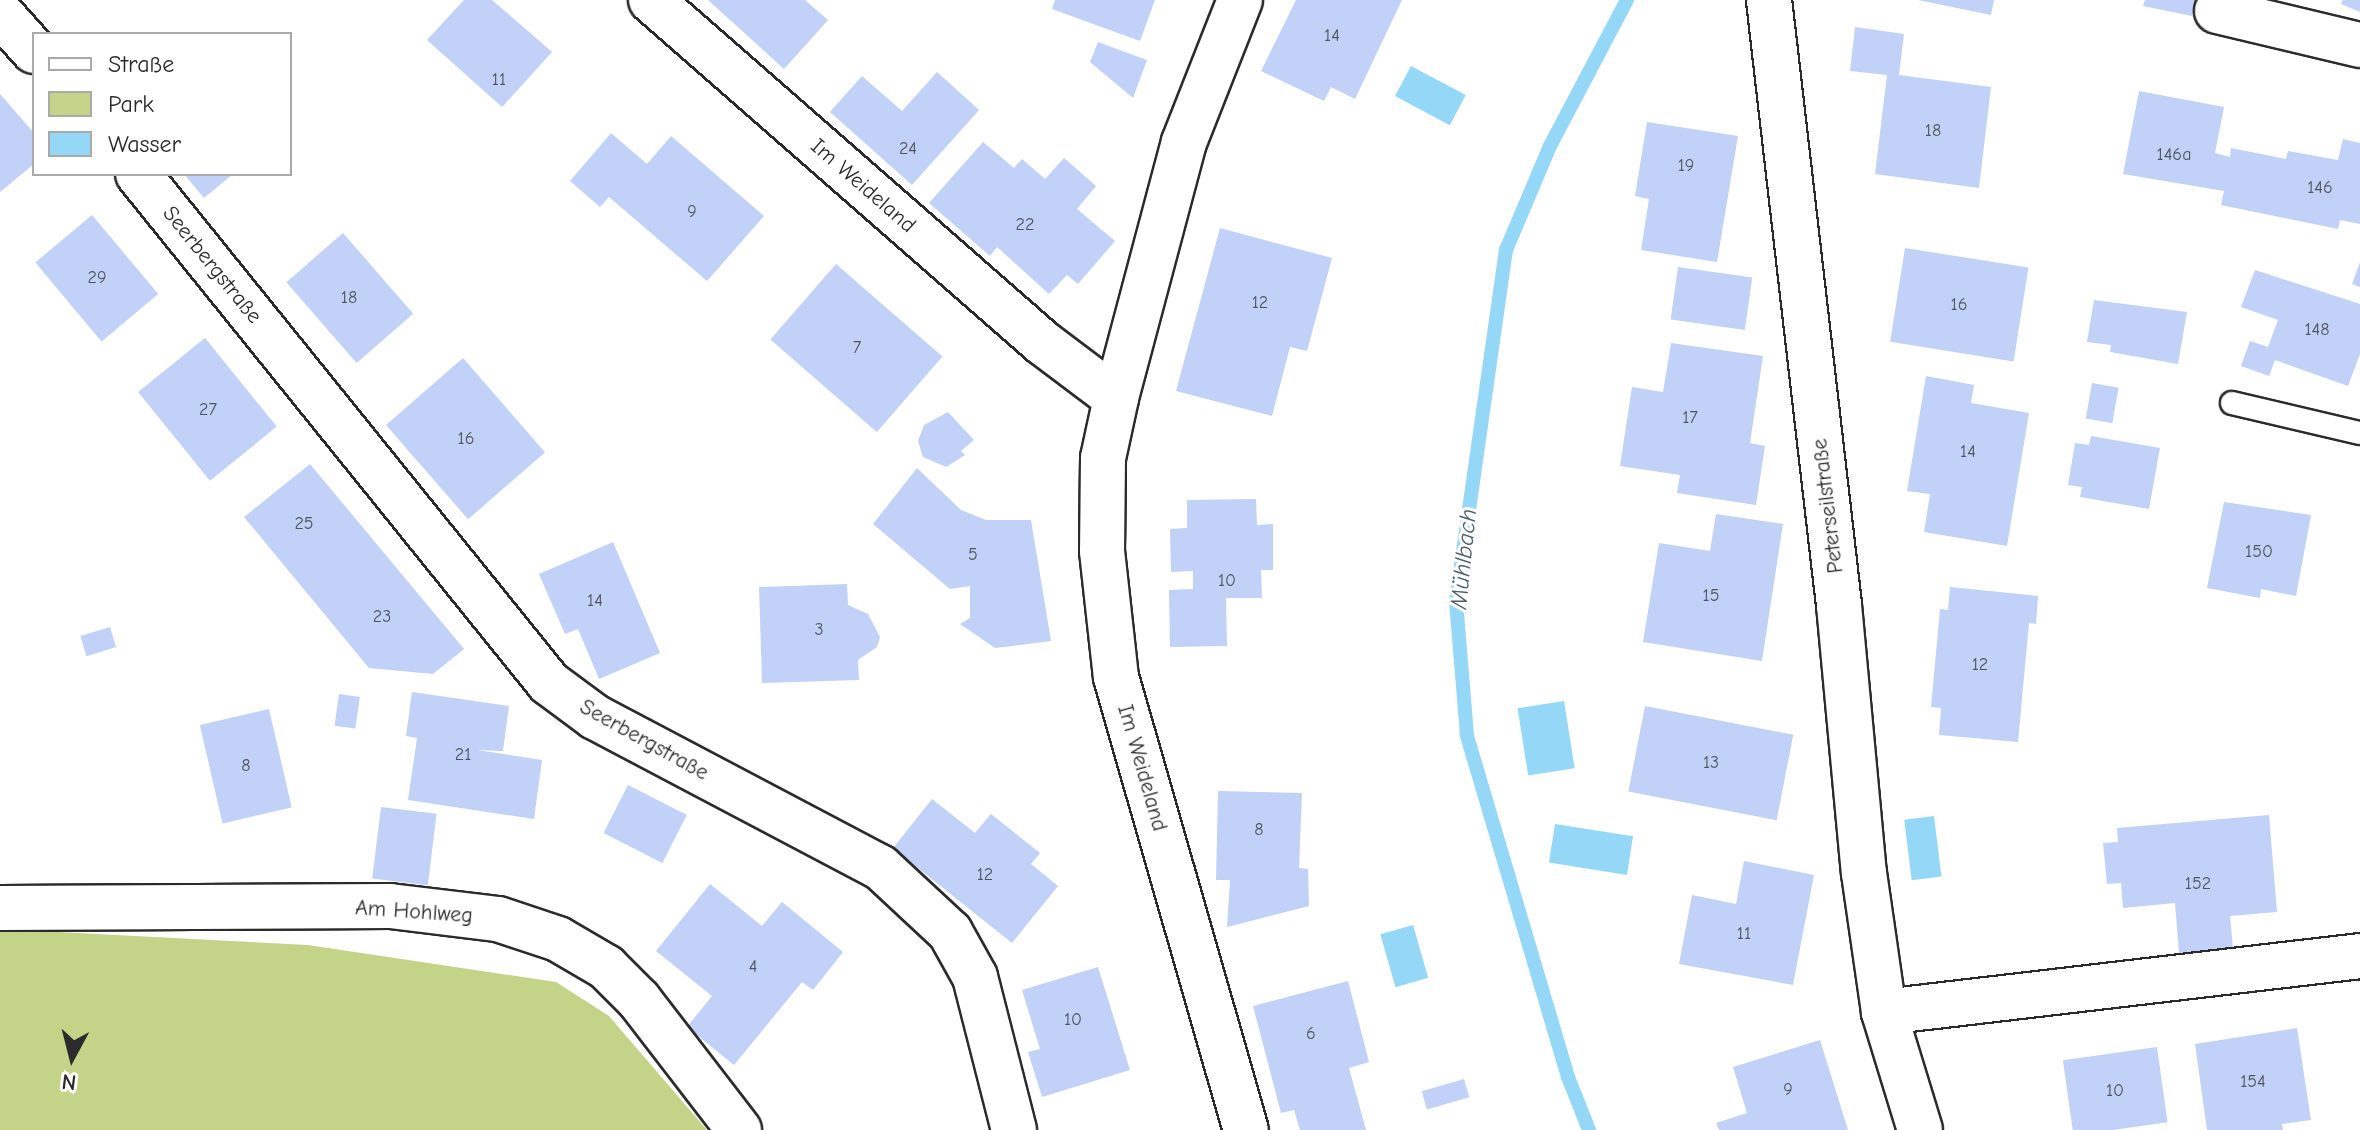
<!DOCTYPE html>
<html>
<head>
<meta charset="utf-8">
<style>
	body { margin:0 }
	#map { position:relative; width:2360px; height:1130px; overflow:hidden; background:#fff; font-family:"Comic Neue",sans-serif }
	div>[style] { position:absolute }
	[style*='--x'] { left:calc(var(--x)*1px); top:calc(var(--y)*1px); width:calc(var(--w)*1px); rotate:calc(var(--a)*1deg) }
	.green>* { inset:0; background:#c3d489 }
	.water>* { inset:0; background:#95d7f6; transform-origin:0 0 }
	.stream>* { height:14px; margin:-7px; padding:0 7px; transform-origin:7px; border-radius:7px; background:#95d7f6 }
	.building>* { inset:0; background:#c1d1f7; transform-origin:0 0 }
	.roads { filter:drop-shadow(2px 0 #2b2b2b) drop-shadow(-2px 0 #2b2b2b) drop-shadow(0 2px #2b2b2b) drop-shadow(0 -2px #2b2b2b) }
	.service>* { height:22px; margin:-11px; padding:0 11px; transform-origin:11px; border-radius:11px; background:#fff }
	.minor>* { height:44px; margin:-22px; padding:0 22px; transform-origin:22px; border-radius:22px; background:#fff }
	span { translate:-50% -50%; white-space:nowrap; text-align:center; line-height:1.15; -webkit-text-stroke:6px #fff; paint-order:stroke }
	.number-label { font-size:18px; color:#50545e }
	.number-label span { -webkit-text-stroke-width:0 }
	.street-label { font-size:22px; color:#2b2b2b }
	.water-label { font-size:24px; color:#4b5f68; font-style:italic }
	.legend { position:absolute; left:32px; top:32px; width:260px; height:144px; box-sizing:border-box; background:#fff; border:2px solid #aaa; margin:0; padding:10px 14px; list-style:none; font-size:24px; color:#2b2b2b }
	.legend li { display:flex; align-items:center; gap:16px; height:40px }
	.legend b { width:40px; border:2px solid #aaa }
	.north { position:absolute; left:32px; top:1018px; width:80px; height:80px; -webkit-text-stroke:6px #fff; paint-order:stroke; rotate:187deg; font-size:22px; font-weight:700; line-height:32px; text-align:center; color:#2b2b2b }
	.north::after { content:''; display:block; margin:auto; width:28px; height:36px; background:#2b2b2b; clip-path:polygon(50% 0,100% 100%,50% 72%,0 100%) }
</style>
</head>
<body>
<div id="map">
	<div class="green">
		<i style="clip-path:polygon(0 929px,308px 945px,556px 982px,609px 1016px,707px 1130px,0 1130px)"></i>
	</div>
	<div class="water">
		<i style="left:1411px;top:66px;width:62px;height:34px;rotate:28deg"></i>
		<i style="left:1564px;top:701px;width:68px;height:47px;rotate:81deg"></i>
		<i style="left:1934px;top:816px;width:61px;height:30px;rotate:83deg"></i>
		<i style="left:1555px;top:824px;width:79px;height:39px;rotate:9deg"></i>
		<i style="left:1413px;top:925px;width:55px;height:34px;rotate:74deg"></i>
	</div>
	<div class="stream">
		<i style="--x:1589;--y:1130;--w:57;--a:-111.6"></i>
		<i style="--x:1568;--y:1077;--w:357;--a:-106.5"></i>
		<i style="--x:1467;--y:735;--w:134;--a:-94.7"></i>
		<i style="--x:1456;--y:601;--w:355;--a:-81.9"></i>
		<i style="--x:1506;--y:250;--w:113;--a:-67.1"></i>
		<i style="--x:1550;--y:146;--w:165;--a:-62.2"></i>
	</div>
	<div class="building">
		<i style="clip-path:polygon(464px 0,492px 0,552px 52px,502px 107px,427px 40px)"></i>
		<i style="clip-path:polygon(708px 0,805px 0,828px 20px,784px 69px)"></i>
		<i style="clip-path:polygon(1055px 0,1155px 0,1140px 41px,1052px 9px)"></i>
		<i style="clip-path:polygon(1296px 0,1402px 0,1355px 99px,1331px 87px,1324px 101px,1261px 71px)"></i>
		<i style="clip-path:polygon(1918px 0,1994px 0,1991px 15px)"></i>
		<i style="clip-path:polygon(2145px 0,2195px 0,2192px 16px,2143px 6px)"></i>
		<i style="clip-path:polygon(2343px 0,2360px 0,2360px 12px,2341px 4px)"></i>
		<i style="clip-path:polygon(1855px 27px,1904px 34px,1899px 75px,1991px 87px,1979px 188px,1875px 174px,1887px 75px,1850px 71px)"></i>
		<i style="clip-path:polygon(1098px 42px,1147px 60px,1133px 98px,1090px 62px)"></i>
		<i style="clip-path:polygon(937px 72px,979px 110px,912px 185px,830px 112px,862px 76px,902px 111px)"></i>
		<i style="clip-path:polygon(2139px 91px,2224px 107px,2215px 153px,2230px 157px,2231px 148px,2286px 159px,2288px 151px,2338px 160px,2343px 139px,2360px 143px,2360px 224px,2340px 220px,2338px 229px,2221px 205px,2224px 191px,2123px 174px)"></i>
		<i style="clip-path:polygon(0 94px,34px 133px,34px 164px,0 192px)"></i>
		<i style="clip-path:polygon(1647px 122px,1738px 136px,1717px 262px,1641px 250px,1649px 199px,1635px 196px)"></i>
		<i style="clip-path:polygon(611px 133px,647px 164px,671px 136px,764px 216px,707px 281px,609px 197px,600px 207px,570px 181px)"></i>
		<i style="clip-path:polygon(983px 142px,1014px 168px,1022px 159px,1045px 179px,1064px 158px,1096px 186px,1077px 209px,1115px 241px,1078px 284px,1067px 275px,1049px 294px,997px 247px,990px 256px,929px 203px)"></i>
		<i style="clip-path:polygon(184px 174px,233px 174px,204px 198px)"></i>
		<i style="left:92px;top:215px;width:103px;height:74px;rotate:50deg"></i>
		<i style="clip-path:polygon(1220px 228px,1332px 258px,1307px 351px,1290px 347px,1272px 416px,1176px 391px)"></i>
		<i style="left:343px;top:233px;width:107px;height:75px;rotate:49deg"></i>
		<i style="left:1905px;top:248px;width:125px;height:95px;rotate:9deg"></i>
		<i style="clip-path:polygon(2360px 262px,2360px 287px,2352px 284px)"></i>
		<i style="left:836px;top:264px;width:141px;height:100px;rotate:41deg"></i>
		<i style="left:1678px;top:267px;width:75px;height:53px;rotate:8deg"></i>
		<i style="clip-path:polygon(2255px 270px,2360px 304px,2360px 354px,2348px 386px,2275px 360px,2269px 376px,2241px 366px,2250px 341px,2268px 347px,2278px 320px,2241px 307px)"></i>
		<i style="clip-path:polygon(2094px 300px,2187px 312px,2178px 364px,2110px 352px,2111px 345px,2087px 342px)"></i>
		<i style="left:205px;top:338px;width:114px;height:86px;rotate:51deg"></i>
		<i style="clip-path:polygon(1671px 343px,1763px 356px,1750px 443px,1765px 446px,1756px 505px,1677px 493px,1680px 475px,1620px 466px,1632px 387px,1663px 392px)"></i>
		<i style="left:463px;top:358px;width:125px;height:102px;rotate:49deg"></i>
		<i style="clip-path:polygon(1926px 376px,1974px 385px,1971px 403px,2029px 413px,2007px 546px,1924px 532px,1930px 494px,1907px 491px)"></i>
		<i style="left:2092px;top:383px;width:27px;height:36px;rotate:10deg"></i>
		<i style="clip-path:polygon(948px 412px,974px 440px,961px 451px,965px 455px,946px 467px,923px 457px,918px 441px,924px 425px)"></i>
		<i style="clip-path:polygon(2091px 436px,2160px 448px,2149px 509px,2080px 497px,2082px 487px,2068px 485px,2075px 443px,2089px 445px)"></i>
		<i style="clip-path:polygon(310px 464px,464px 649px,433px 674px,369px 668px,244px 517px)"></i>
		<i style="clip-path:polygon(917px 468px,961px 510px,986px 520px,1031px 520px,1051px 641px,995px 648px,960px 624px,970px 618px,970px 586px,950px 589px,873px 524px)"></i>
		<i style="clip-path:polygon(1256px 499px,1257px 525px,1273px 524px,1273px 570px,1261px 570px,1262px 598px,1226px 598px,1227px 646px,1170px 647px,1169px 590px,1193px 589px,1193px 571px,1171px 572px,1170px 529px,1187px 528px,1187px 500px)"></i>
		<i style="clip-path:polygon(2224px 502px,2311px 515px,2296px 596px,2261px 589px,2260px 598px,2207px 588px)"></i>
		<i style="clip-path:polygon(1716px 514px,1783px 524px,1762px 661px,1643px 642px,1659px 543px,1710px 551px)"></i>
		<i style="clip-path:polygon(613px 542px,660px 653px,599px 679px,578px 629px,565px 634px,539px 574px)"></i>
		<i style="clip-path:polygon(847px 584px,848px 605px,868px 614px,880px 637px,877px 647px,858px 660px,859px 680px,762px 683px,759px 587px)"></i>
		<i style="clip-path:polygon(1950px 587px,2038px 596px,2036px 624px,2029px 623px,2018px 742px,1939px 735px,1941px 708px,1931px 707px,1940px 609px,1948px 610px)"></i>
		<i style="left:110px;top:627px;width:21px;height:31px;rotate:73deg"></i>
		<i style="clip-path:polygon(412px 692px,509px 706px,503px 751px,477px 750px,542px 760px,534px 819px,408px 800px,417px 738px,406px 736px)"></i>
		<i style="left:339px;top:694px;width:21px;height:32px;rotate:8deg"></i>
		<i style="left:1645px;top:706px;width:151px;height:87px;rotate:11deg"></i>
		<i style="left:269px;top:709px;width:101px;height:71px;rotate:77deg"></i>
		<i style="left:628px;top:785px;width:66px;height:54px;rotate:27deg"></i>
		<i style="clip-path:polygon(1218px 791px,1302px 793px,1299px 868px,1308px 869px,1309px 906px,1227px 927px,1230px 880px,1216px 880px)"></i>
		<i style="clip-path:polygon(932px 799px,975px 833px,991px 814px,1040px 853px,1031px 864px,1058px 886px,1012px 943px,893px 848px)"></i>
		<i style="left:381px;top:807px;width:56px;height:72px;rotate:7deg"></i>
		<i style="clip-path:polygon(2269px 815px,2277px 912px,2230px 916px,2233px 949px,2179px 953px,2175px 903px,2123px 908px,2121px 883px,2107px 884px,2103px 843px,2118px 842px,2117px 828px)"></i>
		<i style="clip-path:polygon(1744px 861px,1814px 875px,1793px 985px,1679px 964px,1692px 895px,1736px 904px)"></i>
		<i style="clip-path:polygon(710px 884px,762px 926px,782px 902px,843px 952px,813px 990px,802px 982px,734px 1065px,687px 1027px,712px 996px,656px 951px)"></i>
		<i style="clip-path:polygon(1098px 967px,1130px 1070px,1042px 1097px,1028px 1052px,1040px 1049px,1022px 990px)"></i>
		<i style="clip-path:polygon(1348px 981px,1369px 1062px,1349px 1068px,1366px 1130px,1300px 1130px,1294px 1110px,1281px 1113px,1253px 1006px)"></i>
		<i style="clip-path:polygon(2297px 1028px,2311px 1120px,2282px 1124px,2283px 1130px,2207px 1130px,2195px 1044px)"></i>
		<i style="clip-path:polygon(1820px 1040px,1848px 1130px,1719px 1130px,1716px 1123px,1747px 1113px,1733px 1067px)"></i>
		<i style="left:2157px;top:1047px;width:76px;height:95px;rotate:82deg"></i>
		<i style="left:1464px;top:1079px;width:19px;height:44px;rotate:74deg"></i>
	</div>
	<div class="roads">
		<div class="service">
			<i style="--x:2232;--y:403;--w:131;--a:13.2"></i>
		</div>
		<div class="minor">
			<i style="--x:651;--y:0;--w:521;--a:41.19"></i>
			<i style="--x:1043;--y:343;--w:91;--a:37"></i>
			<i style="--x:1240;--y:0;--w:153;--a:111.5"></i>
			<i style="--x:1184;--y:142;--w:265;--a:104.9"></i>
			<i style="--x:1116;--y:398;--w:61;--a:102.2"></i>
			<i style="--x:1103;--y:458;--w:93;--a:90.6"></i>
			<i style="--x:1102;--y:551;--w:127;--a:83.7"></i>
			<i style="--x:1116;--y:677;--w:471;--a:74"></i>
			<i style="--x:1769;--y:0;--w:609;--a:83.4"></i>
			<i style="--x:1839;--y:605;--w:269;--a:84.7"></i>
			<i style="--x:1864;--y:873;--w:140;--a:81.8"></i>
			<i style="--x:1884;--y:1012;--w:123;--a:73"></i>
			<i style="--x:2217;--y:11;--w:147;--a:13.4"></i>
			<i style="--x:0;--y:13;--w:51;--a:48.2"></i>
			<i style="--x:138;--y:174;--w:654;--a:51.08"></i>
			<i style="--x:549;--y:683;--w:57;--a:36.5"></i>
			<i style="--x:595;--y:717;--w:322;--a:27.8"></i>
			<i style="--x:880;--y:867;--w:96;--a:42.9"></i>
			<i style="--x:950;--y:932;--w:51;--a:60.9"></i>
			<i style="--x:975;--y:977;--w:158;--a:75.7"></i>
			<i style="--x:0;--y:908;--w:390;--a:-0.3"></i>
			<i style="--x:390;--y:906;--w:109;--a:6.9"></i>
			<i style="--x:498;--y:919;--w:63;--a:18.4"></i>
			<i style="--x:558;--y:939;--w:56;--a:30.3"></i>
			<i style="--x:606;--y:967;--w:47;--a:45"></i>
			<i style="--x:639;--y:1000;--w:164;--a:52.4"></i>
			<i style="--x:1884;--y:1012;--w:479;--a:-6.7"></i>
		</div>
	</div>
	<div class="number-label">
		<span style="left:1332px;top:36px">14</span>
		<span style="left:499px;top:80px">11</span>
		<span style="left:1933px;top:131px">18</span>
		<span style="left:908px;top:149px">24</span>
		<span style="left:2174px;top:155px">146a</span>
		<span style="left:1686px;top:166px">19</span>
		<span style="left:2320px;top:188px">146</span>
		<span style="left:692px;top:212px">9</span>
		<span style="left:1025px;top:225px">22</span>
		<span style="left:97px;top:278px">29</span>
		<span style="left:349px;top:298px">18</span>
		<span style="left:1260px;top:303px">12</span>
		<span style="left:1959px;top:305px">16</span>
		<span style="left:2317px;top:330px">148</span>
		<span style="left:857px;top:348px">7</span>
		<span style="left:208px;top:410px">27</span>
		<span style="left:1690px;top:418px">17</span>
		<span style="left:466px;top:439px">16</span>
		<span style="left:1968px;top:452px">14</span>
		<span style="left:304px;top:524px">25</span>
		<span style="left:2259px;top:552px">150</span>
		<span style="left:973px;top:555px">5</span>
		<span style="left:1227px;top:581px">10</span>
		<span style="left:1711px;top:596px">15</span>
		<span style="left:595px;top:601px">14</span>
		<span style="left:382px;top:617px">23</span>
		<span style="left:819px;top:630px">3</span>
		<span style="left:1980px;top:665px">12</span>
		<span style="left:463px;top:755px">21</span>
		<span style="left:1711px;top:763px">13</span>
		<span style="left:246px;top:766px">8</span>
		<span style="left:1259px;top:830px">8</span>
		<span style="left:985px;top:875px">12</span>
		<span style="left:2198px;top:884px">152</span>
		<span style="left:1744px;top:934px">11</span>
		<span style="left:753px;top:967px">4</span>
		<span style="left:1073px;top:1020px">10</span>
		<span style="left:1311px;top:1034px">6</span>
		<span style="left:2253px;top:1082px">154</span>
		<span style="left:1788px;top:1090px">9</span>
		<span style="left:2115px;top:1091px">10</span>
	</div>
	<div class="street-label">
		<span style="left:863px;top:186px;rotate:41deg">Im Weideland</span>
		<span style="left:212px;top:265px;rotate:51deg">Seerbergstraße</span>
		<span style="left:1828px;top:506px;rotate:-97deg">Peterseilstraße</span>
		<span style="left:644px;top:740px;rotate:29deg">Seerbergstraße</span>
		<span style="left:1142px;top:768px;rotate:74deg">Im Weideland</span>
		<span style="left:414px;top:912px;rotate:4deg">Am Hohlweg</span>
	</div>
	<div class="water-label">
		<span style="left:1464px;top:559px;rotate:-84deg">Mühlbach</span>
	</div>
	<ul class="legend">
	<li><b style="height:10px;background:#fff"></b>Straße</li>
	<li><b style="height:22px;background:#c3d489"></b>Park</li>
	<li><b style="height:22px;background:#95d7f6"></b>Wasser</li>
	</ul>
	<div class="north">N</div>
</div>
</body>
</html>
